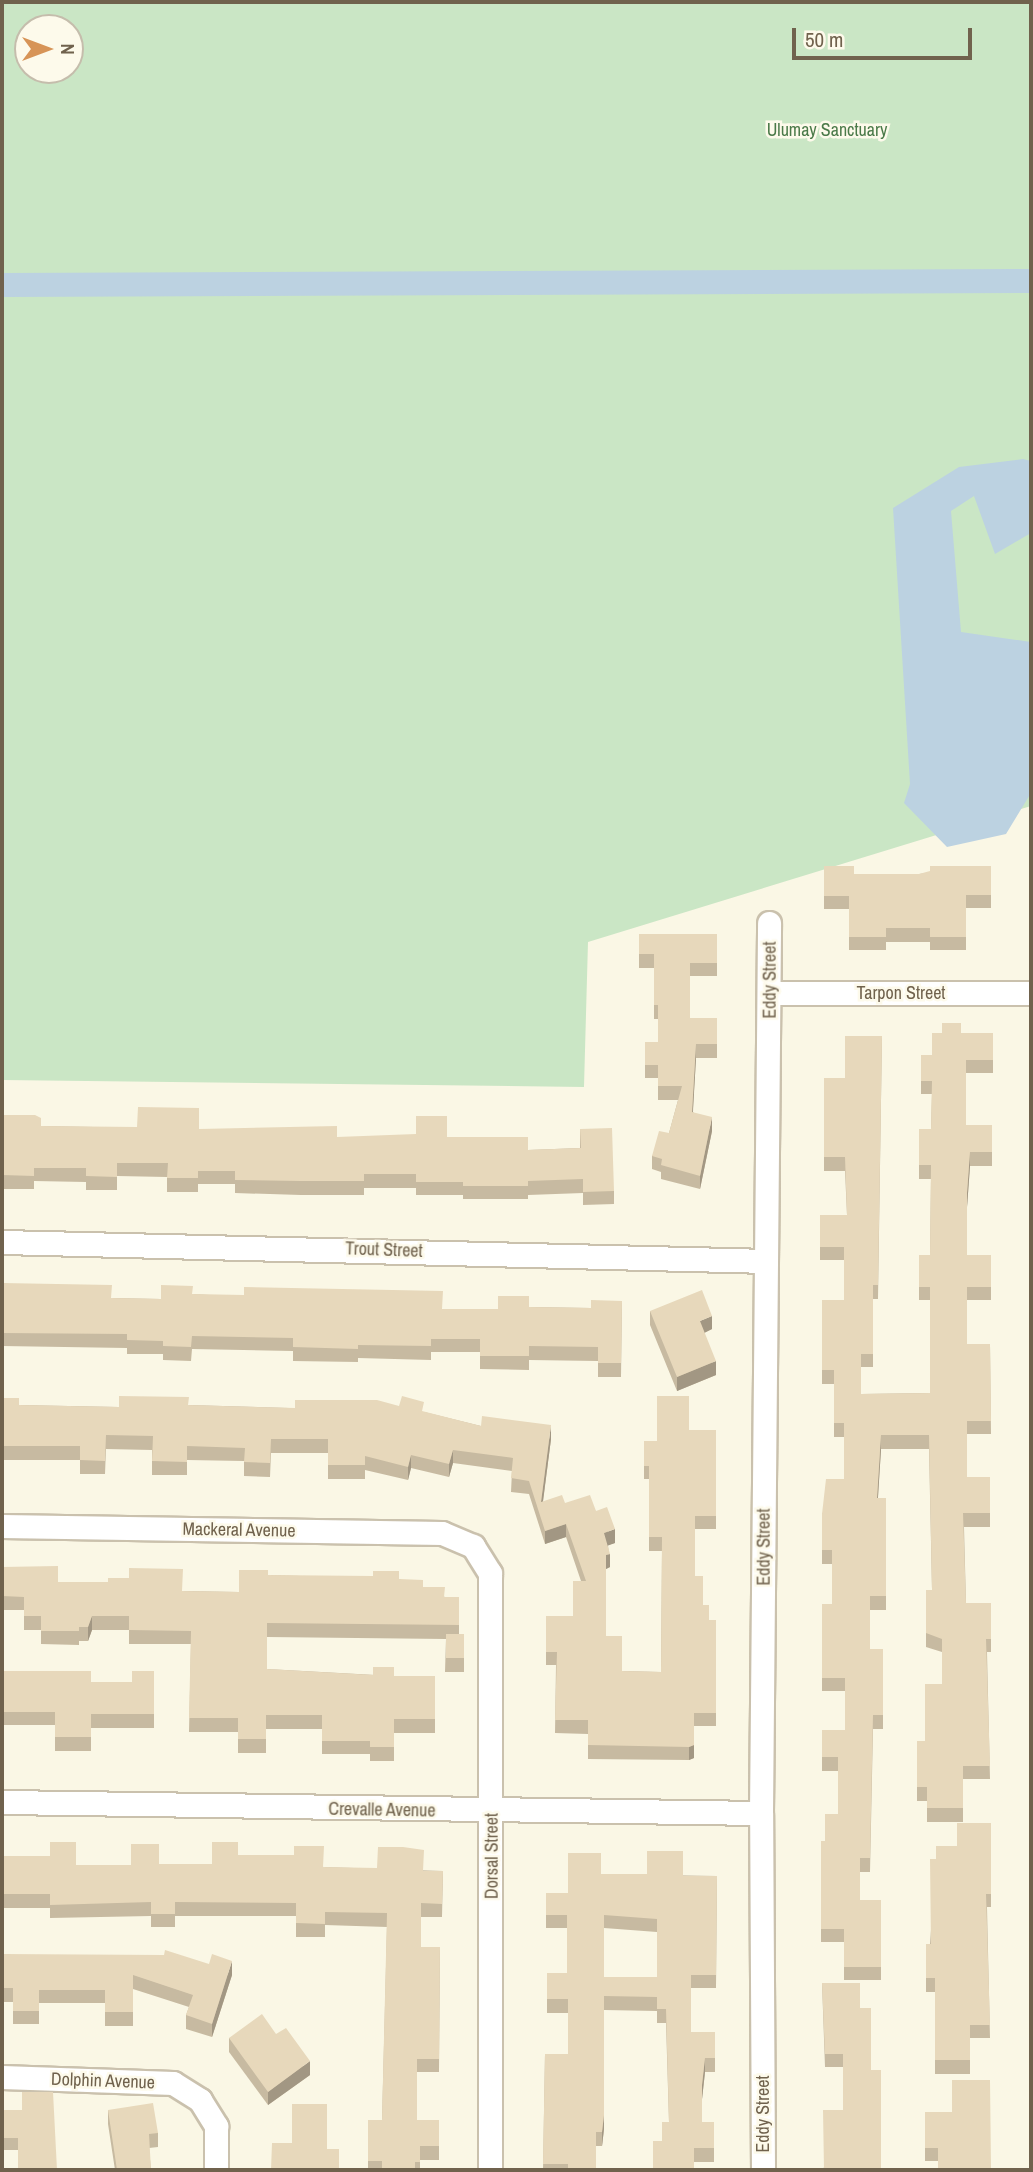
<!DOCTYPE html>
<html>
<head>
<meta charset="utf-8">
<style>
	body { margin:0 }
	#map { position:relative; width:1033px; height:2172px; overflow:hidden; background:#faf7e5; font-family:"Archivo Narrow",sans-serif }
	div>[style] { position:absolute }
	[style*='--x'] { left:calc(var(--x)*1px); top:calc(var(--y)*1px); width:calc(var(--w)*1px); rotate:calc(var(--a)*1deg) }
	.green>* { inset:0; background:#cae6c5 }
	.water>* { inset:0; background:#bcd2e1 }
	.canal>* { height:24px; margin:-12px; padding:0 12px; transform-origin:12px; border-radius:12px; background:#bcd2e1 }
	.roads { filter:drop-shadow(2px 0 #cac1ad) drop-shadow(-2px 0 #cac1ad) drop-shadow(0 2px #cac1ad) drop-shadow(0 -2px #cac1ad) }
	.minor>* { height:23px; margin:-11.5px; padding:0 11.5px; transform-origin:11.5px; border-radius:11.5px; background:#fff }
	.wall>* { inset:0; background:#c7baa1 }
	.shaded-wall>* { inset:0; background:#a29783 }
	.building>* { inset:0; background:#e7d8bb; transform-origin:0 0 }
	span { translate:-50% -50%; white-space:nowrap; text-align:center; line-height:1.15; -webkit-text-stroke:5px #fdfaeb; paint-order:stroke }
	.park-label { font-size:18px; color:#4b7a49 }
	.street-label { font-size:18px; color:#70624d }
	.frame { position:absolute; inset:0; border:4px solid #70624d; pointer-events:none }
	.north { position:absolute; left:14px; top:14px; width:70px; height:70px; box-sizing:border-box; background:#fdfaeb; border:2px solid #c5bdac; border-radius:50%; rotate:90deg; font-size:19px; font-weight:700; line-height:28px; text-align:center; color:#70624d }
	.north::after { content:''; display:block; margin:auto; width:24px; height:32px; background:#d79457; clip-path:polygon(50% 0,100% 100%,50% 72%,0 100%) }
	.scale { position:absolute; left:792px; top:28px; width:180px; height:32px; box-sizing:border-box; border:4px solid #70624d; border-top:0; padding-left:9px; font-size:21px; line-height:24px; white-space:nowrap; color:#70624d; -webkit-text-stroke:5px #fdfaeb; paint-order:stroke }
</style>
</head>
<body>
<div id="map">
	<div class="green">
		<i style="clip-path:polygon(evenodd,2px 2px,1031px 2px,1031px 806px,588px 942px,584px 1087px,2px 1080px,2px 2px,28px 28px,70px 28px,70px 70px,28px 70px,28px 28px)"></i>
	</div>
	<div class="water">
		<i style="clip-path:polygon(1023px 459px,1031px 461px,1031px 533px,995px 554px,974px 496px,951px 511px,961px 632px,1031px 642px,1031px 793px,1006px 834px,947px 847px,904px 803px,910px 784px,893px 508px,959px 467px)"></i>
	</div>
	<div class="canal">
		<i style="--x:2;--y:285;--w:1029;--a:-0.22"></i>
	</div>
	<div class="roads">
		<div class="minor">
			<i style="--x:771;--y:993;--w:260;--a:0"></i>
			<i style="--x:2;--y:1242;--w:764;--a:1.42"></i>
			<i style="--x:2;--y:1526;--w:440;--a:0.9"></i>
			<i style="--x:442;--y:1533;--w:34;--a:23"></i>
			<i style="--x:473;--y:1546;--w:32;--a:58"></i>
			<i style="--x:490;--y:1573;--w:597;--a:90"></i>
			<i style="--x:2;--y:1802;--w:759;--a:0.83"></i>
			<i style="--x:2;--y:2077;--w:171;--a:2"></i>
			<i style="--x:173;--y:2083;--w:32;--a:32"></i>
			<i style="--x:200;--y:2100;--w:31;--a:58"></i>
			<i style="--x:216;--y:2126;--w:44;--a:90"></i>
			<i style="--x:763;--y:2170;--w:357;--a:-90.3"></i>
			<i style="--x:761;--y:1813;--w:890;--a:-89.48"></i>
		</div>
	</div>
	<div class="wall">
		<i style="clip-path:polygon(824px 866px,854px 874px,919px 874px,991px 866px,991px 908px,966px 908px,966px 950px,930px 950px,930px 942px,886px 942px,886px 950px,849px 950px,849px 909px,824px 909px)"></i>
		<i style="clip-path:polygon(639px 934px,717px 934px,717px 976px,690px 976px,690px 1018px,717px 1018px,717px 1058px,696px 1058px,693px 1112px,712px 1131px,700px 1189px,661px 1179px,661px 1172px,652px 1169px,652px 1156px,669px 1133px,678px 1100px,658px 1100px,658px 1078px,645px 1078px,645px 1042px,658px 1042px,658px 1019px,654px 1019px,654px 968px,639px 968px)"></i>
		<i style="clip-path:polygon(961px 1033px,993px 1033px,993px 1073px,966px 1073px,966px 1125px,992px 1125px,992px 1166px,970px 1166px,967px 1207px,967px 1255px,991px 1255px,991px 1300px,967px 1300px,967px 1344px,990px 1344px,991px 1434px,967px 1434px,967px 1477px,990px 1477px,990px 1527px,964px 1527px,966px 1603px,991px 1603px,991px 1652px,987px 1652px,990px 1779px,963px 1779px,963px 1822px,927px 1822px,927px 1801px,917px 1801px,917px 1741px,925px 1741px,942px 1684px,942px 1652px,926px 1647px,926px 1590px,932px 1590px,929px 1449px,881px 1449px,878px 1498px,886px 1498px,886px 1610px,870px 1610px,870px 1649px,883px 1649px,883px 1729px,873px 1729px,870px 1872px,860px 1872px,860px 1900px,881px 1900px,881px 1980px,844px 1980px,844px 1942px,821px 1942px,821px 1841px,825px 1841px,838px 1814px,838px 1771px,822px 1771px,822px 1730px,845px 1730px,845px 1691px,822px 1691px,822px 1604px,832px 1604px,832px 1564px,822px 1564px,822px 1514px,844px 1479px,844px 1437px,834px 1437px,834px 1384px,822px 1384px,822px 1300px,844px 1300px,844px 1260px,820px 1260px,820px 1215px,847px 1215px,845px 1171px,824px 1171px,824px 1078px,845px 1078px,882px 1036px,878px 1299px,873px 1299px,873px 1367px,861px 1367px,861px 1394px,930px 1393px,930px 1300px,919px 1300px,919px 1255px,930px 1255px,931px 1179px,919px 1179px,919px 1129px,931px 1129px,932px 1094px,921px 1094px,921px 1055px,932px 1055px)"></i>
		<i style="clip-path:polygon(2px 1115px,41px 1126px,199px 1129px,337px 1137px,447px 1137px,528px 1150px,580px 1148px,580px 1129px,614px 1191px,614px 1204px,583px 1205px,583px 1193px,528px 1195px,528px 1199px,463px 1199px,463px 1195px,416px 1195px,416px 1188px,364px 1188px,364px 1195px,301px 1195px,235px 1193px,235px 1184px,198px 1184px,198px 1192px,167px 1192px,167px 1177px,117px 1176px,117px 1190px,86px 1190px,86px 1182px,34px 1181px,34px 1189px,2px 1189px)"></i>
		<i style="clip-path:polygon(2px 1283px,111px 1298px,161px 1299px,192px 1294px,443px 1309px,498px 1309px,529px 1307px,591px 1308px,622px 1301px,621px 1377px,598px 1377px,598px 1361px,529px 1360px,529px 1370px,480px 1369px,480px 1352px,431px 1352px,431px 1360px,358px 1358px,358px 1362px,293px 1361px,293px 1351px,192px 1349px,191px 1361px,163px 1360px,163px 1354px,127px 1354px,127px 1348px,2px 1346px)"></i>
		<i style="clip-path:polygon(650px 1311px,712px 1329px,704px 1333px,716px 1375px,677px 1391px,650px 1325px)"></i>
		<i style="clip-path:polygon(2px 1398px,19px 1405px,119px 1407px,188px 1405px,424px 1412px,481px 1426px,551px 1439px,543px 1502px,565px 1503px,596px 1511px,615px 1543px,608px 1545px,610px 1567px,606px 1569px,606px 1636px,622px 1671px,661px 1672px,662px 1551px,649px 1551px,649px 1479px,644px 1479px,644px 1441px,657px 1441px,689px 1430px,716px 1430px,716px 1529px,695px 1529px,695px 1576px,703px 1605px,709px 1620px,716px 1620px,716px 1726px,694px 1726px,694px 1758px,689px 1760px,588px 1759px,588px 1734px,555px 1733px,556px 1665px,546px 1665px,546px 1616px,573px 1616px,581px 1581px,566px 1537px,545px 1544px,529px 1494px,511px 1492px,512px 1471px,453px 1463px,449px 1477px,411px 1468px,408px 1480px,365px 1470px,365px 1479px,328px 1479px,328px 1453px,271px 1453px,270px 1477px,244px 1476px,244px 1461px,187px 1460px,187px 1475px,152px 1475px,152px 1450px,106px 1449px,105px 1474px,80px 1474px,80px 1460px,2px 1460px)"></i>
		<i style="clip-path:polygon(2px 1567px,58px 1582px,183px 1591px,239px 1592px,268px 1575px,399px 1579px,423px 1587px,445px 1597px,459px 1597px,459px 1634px,464px 1634px,464px 1672px,445px 1672px,446px 1639px,267px 1637px,267px 1669px,394px 1676px,435px 1676px,435px 1733px,394px 1733px,394px 1761px,370px 1761px,370px 1754px,322px 1754px,322px 1729px,266px 1729px,266px 1753px,238px 1753px,238px 1732px,189px 1732px,191px 1644px,129px 1644px,129px 1630px,92px 1630px,88px 1641px,79px 1641px,79px 1645px,41px 1644px,41px 1630px,24px 1630px,24px 1610px,2px 1610px)"></i>
		<i style="clip-path:polygon(2px 1671px,91px 1682px,132px 1682px,154px 1671px,154px 1728px,91px 1728px,91px 1751px,55px 1751px,55px 1725px,2px 1725px)"></i>
		<i style="clip-path:polygon(991px 1823px,991px 1907px,987px 1907px,990px 2038px,970px 2038px,970px 2074px,935px 2074px,935px 1992px,926px 1992px,926px 1944px,930px 1944px,936px 1859px,957px 1846px)"></i>
		<i style="clip-path:polygon(238px 1855px,324px 1867px,443px 1871px,442px 1917px,421px 1917px,421px 1947px,440px 1947px,439px 2072px,417px 2072px,417px 2120px,439px 2120px,439px 2160px,420px 2160px,420px 2170px,368px 2170px,368px 2120px,382px 2120px,387px 1927px,325px 1925px,325px 1937px,296px 1937px,296px 1916px,175px 1916px,175px 1927px,151px 1927px,151px 1916px,50px 1918px,50px 1908px,2px 1908px,2px 1856px,76px 1865px,131px 1865px,212px 1864px)"></i>
		<i style="clip-path:polygon(evenodd,601px 1874px,717px 1876px,716px 1988px,691px 1988px,691px 2032px,715px 2032px,715px 2072px,705px 2072px,702px 2099px,702px 2122px,714px 2122px,714px 2162px,694px 2162px,662px 2141px,669px 2122px,666px 2023px,657px 2023px,657px 2011px,604px 2010px,604px 2129px,602px 2146px,596px 2146px,596px 2170px,543px 2170px,545px 2054px,568px 2054px,568px 2013px,547px 2013px,547px 1973px,567px 1973px,567px 1928px,546px 1928px,546px 1893px,568px 1893px,601px 1874px,604px 1928px,657px 1932px,657px 1977px,604px 1977px,604px 1928px)"></i>
		<i style="clip-path:polygon(2px 1954px,232px 1975px,212px 2037px,186px 2029px,186px 2015px,189px 2007px,133px 1989px,133px 2026px,105px 2026px,105px 2003px,39px 2003px,39px 2024px,13px 2024px,13px 2002px,2px 2002px)"></i>
		<i style="clip-path:polygon(822px 1983px,860px 2008px,871px 2070px,823px 2170px,843px 2110px,843px 2067px,825px 2067px)"></i>
		<i style="clip-path:polygon(276px 2034px,310px 2075px,268px 2105px,229px 2052px,229px 2038px)"></i>
		<i style="clip-path:polygon(2px 2110px,22px 2110px,18px 2150px,2px 2150px)"></i>
		<i style="clip-path:polygon(108px 2110px,158px 2133px,158px 2147px,149px 2148px,151px 2170px,115px 2170px,108px 2124px)"></i>
		<i style="clip-path:polygon(925px 2112px,991px 2170px,938px 2161px,925px 2161px)"></i>
	</div>
	<div class="shaded-wall">
		<i style="clip-path:polygon(696px 1044px,696px 1058px,692px 1125px,692px 1112px)"></i>
		<i style="clip-path:polygon(712px 1117px,712px 1131px,700px 1189px,700px 1176px)"></i>
		<i style="clip-path:polygon(970px 1152px,970px 1166px,967px 1207px,967px 1193px)"></i>
		<i style="clip-path:polygon(712px 1316px,712px 1329px,700px 1335px,700px 1321px)"></i>
		<i style="clip-path:polygon(716px 1361px,716px 1375px,677px 1391px,677px 1377px)"></i>
		<i style="clip-path:polygon(551px 1425px,551px 1439px,541px 1516px,541px 1502px)"></i>
		<i style="clip-path:polygon(881px 1435px,881px 1449px,877px 1511px,877px 1498px)"></i>
		<i style="clip-path:polygon(453px 1450px,453px 1463px,449px 1477px,449px 1464px)"></i>
		<i style="clip-path:polygon(411px 1455px,411px 1468px,408px 1480px,408px 1467px)"></i>
		<i style="clip-path:polygon(566px 1524px,566px 1537px,545px 1544px,545px 1531px)"></i>
		<i style="clip-path:polygon(615px 1529px,615px 1543px,604px 1547px,604px 1533px)"></i>
		<i style="clip-path:polygon(610px 1554px,610px 1567px,606px 1569px,606px 1555px)"></i>
		<i style="clip-path:polygon(92px 1616px,92px 1630px,88px 1641px,88px 1627px)"></i>
		<i style="clip-path:polygon(694px 1745px,694px 1758px,689px 1760px,689px 1747px)"></i>
		<i style="clip-path:polygon(232px 1961px,232px 1975px,212px 2037px,212px 2024px)"></i>
		<i style="clip-path:polygon(705px 2058px,705px 2072px,702px 2099px,702px 2085px)"></i>
		<i style="clip-path:polygon(310px 2061px,310px 2075px,268px 2105px,268px 2092px)"></i>
		<i style="clip-path:polygon(604px 2115px,604px 2129px,602px 2146px,602px 2132px)"></i>
	</div>
	<div class="building">
		<i style="clip-path:polygon(824px 866px,854px 866px,854px 874px,919px 874px,930px 871px,930px 866px,991px 866px,991px 895px,966px 895px,966px 937px,930px 937px,930px 928px,886px 928px,886px 937px,849px 937px,849px 896px,824px 896px)"></i>
		<i style="clip-path:polygon(639px 934px,717px 934px,717px 963px,690px 963px,690px 1018px,717px 1018px,717px 1044px,696px 1044px,692px 1112px,712px 1117px,700px 1176px,661px 1165px,662px 1159px,652px 1156px,659px 1131px,669px 1133px,682px 1086px,658px 1086px,658px 1065px,645px 1065px,645px 1042px,658px 1042px,658px 1005px,654px 1005px,654px 954px,639px 954px)"></i>
		<i style="clip-path:polygon(942px 1023px,961px 1023px,961px 1033px,993px 1033px,993px 1060px,966px 1060px,966px 1125px,992px 1125px,992px 1152px,970px 1152px,967px 1193px,967px 1255px,991px 1255px,991px 1287px,967px 1287px,967px 1344px,990px 1344px,991px 1421px,967px 1421px,967px 1477px,990px 1477px,990px 1513px,963px 1513px,966px 1603px,991px 1603px,991px 1639px,986px 1639px,990px 1766px,963px 1766px,963px 1808px,927px 1808px,927px 1787px,917px 1787px,917px 1741px,925px 1741px,925px 1684px,942px 1684px,942px 1639px,926px 1633px,926px 1590px,932px 1590px,929px 1435px,881px 1435px,877px 1498px,886px 1498px,886px 1596px,870px 1596px,870px 1649px,883px 1649px,883px 1715px,873px 1715px,870px 1858px,860px 1858px,860px 1900px,881px 1900px,881px 1967px,844px 1967px,844px 1929px,821px 1929px,821px 1841px,825px 1841px,825px 1814px,838px 1814px,838px 1757px,822px 1757px,822px 1730px,845px 1730px,845px 1678px,822px 1678px,822px 1604px,832px 1604px,832px 1550px,822px 1550px,822px 1514px,826px 1479px,844px 1479px,844px 1423px,834px 1423px,834px 1370px,822px 1370px,822px 1300px,844px 1300px,844px 1247px,820px 1247px,820px 1215px,847px 1215px,845px 1157px,824px 1157px,824px 1078px,845px 1078px,845px 1036px,882px 1036px,878px 1285px,873px 1285px,873px 1354px,861px 1354px,861px 1394px,930px 1393px,930px 1287px,919px 1287px,919px 1255px,930px 1255px,931px 1165px,919px 1165px,919px 1129px,931px 1129px,932px 1081px,921px 1081px,921px 1055px,932px 1055px,932px 1033px,942px 1033px)"></i>
		<i style="clip-path:polygon(138px 1107px,199px 1108px,199px 1129px,337px 1126px,337px 1137px,416px 1134px,416px 1116px,447px 1116px,447px 1137px,528px 1137px,528px 1150px,581px 1148px,580px 1129px,612px 1128px,614px 1191px,583px 1192px,583px 1179px,528px 1181px,528px 1186px,463px 1186px,463px 1182px,416px 1182px,416px 1174px,364px 1174px,364px 1181px,301px 1181px,235px 1180px,235px 1171px,198px 1171px,198px 1178px,167px 1178px,168px 1163px,117px 1163px,117px 1177px,86px 1176px,86px 1168px,34px 1168px,34px 1176px,2px 1175px,2px 1115px,35px 1115px,41px 1118px,41px 1126px,137px 1127px)"></i>
		<i style="clip-path:polygon(2px 1283px,112px 1285px,111px 1298px,161px 1299px,161px 1285px,193px 1286px,192px 1294px,244px 1295px,244px 1287px,443px 1291px,442px 1309px,498px 1309px,498px 1296px,529px 1296px,529px 1307px,591px 1308px,591px 1300px,622px 1301px,621px 1363px,598px 1363px,598px 1347px,529px 1346px,529px 1356px,480px 1356px,480px 1339px,431px 1339px,431px 1346px,358px 1345px,358px 1349px,293px 1347px,293px 1338px,192px 1336px,191px 1347px,163px 1346px,163px 1341px,127px 1340px,127px 1334px,2px 1333px)"></i>
		<i style="clip-path:polygon(702px 1290px,712px 1316px,700px 1321px,716px 1361px,677px 1377px,650px 1311px)"></i>
		<i style="clip-path:polygon(119px 1396px,189px 1397px,188px 1405px,295px 1408px,295px 1400px,377px 1400px,399px 1406px,402px 1396px,424px 1402px,422px 1411px,481px 1426px,482px 1416px,551px 1425px,541px 1502px,562px 1495px,565px 1503px,590px 1495px,596px 1511px,607px 1507px,615px 1529px,604px 1533px,610px 1554px,606px 1555px,606px 1636px,622px 1636px,622px 1671px,661px 1672px,662px 1537px,649px 1537px,649px 1466px,644px 1466px,644px 1441px,657px 1441px,657px 1396px,689px 1396px,689px 1430px,716px 1430px,716px 1516px,695px 1516px,695px 1576px,703px 1576px,703px 1605px,709px 1605px,709px 1620px,716px 1620px,716px 1713px,694px 1713px,694px 1745px,689px 1747px,588px 1745px,588px 1720px,555px 1720px,557px 1652px,546px 1652px,546px 1616px,573px 1616px,573px 1581px,586px 1581px,566px 1524px,545px 1531px,529px 1481px,511px 1478px,513px 1458px,453px 1450px,449px 1464px,411px 1455px,408px 1467px,365px 1456px,365px 1465px,328px 1465px,328px 1439px,271px 1439px,270px 1463px,244px 1462px,245px 1448px,187px 1446px,187px 1462px,152px 1461px,153px 1436px,106px 1435px,105px 1461px,80px 1460px,80px 1446px,2px 1446px,2px 1398px,19px 1398px,19px 1405px,119px 1407px)"></i>
		<i style="clip-path:polygon(58px 1566px,58px 1582px,108px 1582px,108px 1578px,129px 1578px,129px 1568px,183px 1569px,182px 1591px,239px 1592px,239px 1570px,268px 1570px,268px 1575px,373px 1576px,373px 1571px,399px 1571px,399px 1579px,423px 1580px,423px 1587px,445px 1587px,444px 1597px,459px 1597px,459px 1625px,267px 1623px,267px 1669px,373px 1675px,373px 1667px,394px 1667px,394px 1676px,435px 1676px,435px 1719px,394px 1719px,394px 1747px,370px 1747px,370px 1741px,322px 1741px,322px 1715px,266px 1715px,266px 1739px,238px 1739px,238px 1718px,189px 1718px,191px 1631px,129px 1630px,129px 1616px,92px 1616px,88px 1627px,79px 1627px,79px 1631px,41px 1631px,41px 1616px,24px 1616px,24px 1597px,2px 1596px,2px 1567px)"></i>
		<i style="left:446px;top:1634px;width:18px;height:24px"></i>
		<i style="clip-path:polygon(2px 1671px,91px 1671px,91px 1682px,132px 1682px,132px 1671px,154px 1671px,154px 1714px,91px 1714px,91px 1737px,55px 1737px,55px 1712px,2px 1712px)"></i>
		<i style="clip-path:polygon(957px 1823px,991px 1823px,991px 1894px,986px 1894px,990px 2025px,970px 2025px,970px 2060px,935px 2060px,935px 1978px,926px 1978px,926px 1944px,931px 1944px,930px 1859px,936px 1859px,936px 1846px,957px 1846px)"></i>
		<i style="clip-path:polygon(50px 1842px,76px 1842px,76px 1865px,131px 1865px,131px 1844px,159px 1844px,159px 1864px,212px 1864px,212px 1842px,238px 1842px,238px 1855px,294px 1855px,294px 1846px,324px 1846px,323px 1867px,377px 1868px,378px 1847px,403px 1847px,424px 1850px,423px 1871px,443px 1871px,442px 1904px,421px 1903px,421px 1947px,440px 1947px,439px 2059px,417px 2059px,417px 2120px,439px 2120px,439px 2146px,420px 2146px,420px 2162px,415px 2162px,415px 2170px,382px 2170px,382px 2161px,368px 2161px,368px 2120px,382px 2120px,387px 1913px,325px 1912px,325px 1924px,296px 1923px,296px 1903px,175px 1902px,175px 1914px,151px 1914px,151px 1902px,50px 1905px,50px 1894px,2px 1894px,2px 1856px,50px 1856px)"></i>
		<i style="clip-path:polygon(evenodd,647px 1851px,683px 1851px,683px 1876px,717px 1876px,716px 1975px,691px 1975px,691px 2032px,715px 2032px,715px 2058px,705px 2058px,702px 2085px,702px 2122px,714px 2122px,714px 2148px,694px 2148px,694px 2170px,653px 2170px,653px 2141px,662px 2141px,662px 2122px,669px 2122px,666px 2009px,657px 2009px,657px 1997px,604px 1996px,604px 2115px,602px 2132px,596px 2132px,596px 2170px,568px 2170px,568px 2164px,543px 2164px,545px 2054px,568px 2054px,568px 1999px,547px 1999px,547px 1973px,567px 1973px,567px 1915px,546px 1915px,546px 1893px,568px 1893px,568px 1853px,601px 1853px,601px 1874px,647px 1874px,647px 1851px,604px 1915px,657px 1919px,657px 1977px,604px 1977px,604px 1915px)"></i>
		<i style="clip-path:polygon(165px 1950px,209px 1964px,212px 1954px,232px 1961px,212px 2024px,186px 2015px,193px 1995px,133px 1975px,133px 2012px,105px 2012px,105px 1990px,39px 1990px,39px 2011px,13px 2011px,13px 1988px,2px 1988px,2px 1954px,164px 1955px)"></i>
		<i style="clip-path:polygon(822px 1983px,860px 1983px,860px 2008px,871px 2008px,871px 2070px,881px 2070px,881px 2170px,886px 2170px,824px 2170px,823px 2110px,843px 2110px,843px 2054px,825px 2054px)"></i>
		<i style="clip-path:polygon(262px 2014px,276px 2034px,286px 2028px,310px 2061px,268px 2092px,229px 2038px)"></i>
		<i style="clip-path:polygon(952px 2080px,990px 2080px,991px 2170px,938px 2170px,938px 2148px,925px 2148px,925px 2112px,952px 2112px)"></i>
		<i style="clip-path:polygon(22px 2092px,53px 2092px,57px 2170px,18px 2170px,18px 2138px,2px 2138px,2px 2110px,22px 2110px)"></i>
		<i style="clip-path:polygon(153px 2103px,158px 2133px,149px 2134px,151px 2170px,117px 2170px,108px 2110px)"></i>
		<i style="clip-path:polygon(292px 2104px,327px 2104px,327px 2149px,339px 2149px,339px 2170px,271px 2170px,272px 2143px,292px 2143px)"></i>
	</div>
	<div class="park-label">
		<span style="left:827px;top:130px">Ulumay Sanctuary</span>
	</div>
	<div class="street-label">
		<span style="left:770px;top:980px;rotate:-90deg">Eddy Street</span>
		<span style="left:901px;top:993px">Tarpon Street</span>
		<span style="left:384px;top:1250px;rotate:2deg">Trout Street</span>
		<span style="left:239px;top:1530px;rotate:1deg">Mackeral Avenue</span>
		<span style="left:764px;top:1547px;rotate:-90deg">Eddy Street</span>
		<span style="left:382px;top:1810px;rotate:1deg">Crevalle Avenue</span>
		<span style="left:492px;top:1856px;rotate:-90deg">Dorsal Street</span>
		<span style="left:103px;top:2081px;rotate:2deg">Dolphin Avenue</span>
		<span style="left:763px;top:2114px;rotate:-90deg">Eddy Street</span>
	</div>
	<div class="frame"></div>
	<div class="north">N</div>
	<div class="scale">50 m</div>
</div>
</body>
</html>
